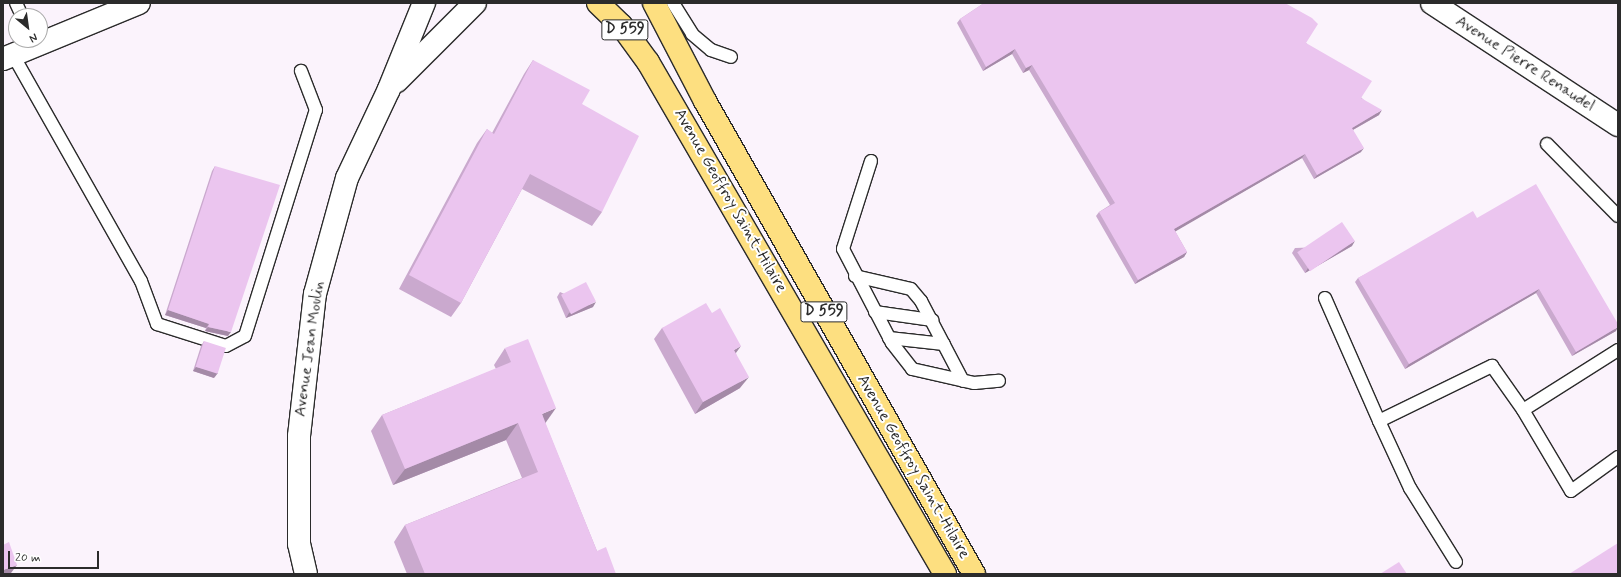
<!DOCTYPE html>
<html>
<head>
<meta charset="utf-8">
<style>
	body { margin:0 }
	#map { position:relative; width:1621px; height:577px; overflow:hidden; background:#fbf3fc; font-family:Mynerve,sans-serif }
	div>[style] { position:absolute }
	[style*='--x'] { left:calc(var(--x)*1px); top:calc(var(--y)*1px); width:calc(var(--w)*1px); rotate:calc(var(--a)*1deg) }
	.roads { filter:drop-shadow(1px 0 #2b2b2b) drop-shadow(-1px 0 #2b2b2b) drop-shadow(0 1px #2b2b2b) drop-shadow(0 -1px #2b2b2b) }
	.lane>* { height:12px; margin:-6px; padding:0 6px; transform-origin:6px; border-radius:6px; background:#fff }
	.street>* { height:22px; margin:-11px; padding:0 11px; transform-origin:11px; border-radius:11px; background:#fff }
	.secondary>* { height:22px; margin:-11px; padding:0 11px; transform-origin:11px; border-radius:11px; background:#fff }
	.primary>* { height:22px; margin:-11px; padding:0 11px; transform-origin:11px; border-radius:11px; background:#fddf80 }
	.wall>* { inset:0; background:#caa9ce }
	.shaded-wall>* { inset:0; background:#a48aa7 }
	.building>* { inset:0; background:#ebc5ef; transform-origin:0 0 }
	span { translate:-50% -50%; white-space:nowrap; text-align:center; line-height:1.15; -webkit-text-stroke:4px #fff; paint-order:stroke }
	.shield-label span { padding:1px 3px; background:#fff; border:1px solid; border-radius:3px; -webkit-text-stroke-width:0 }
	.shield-label { font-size:15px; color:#2b2b2b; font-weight:700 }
	.street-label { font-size:16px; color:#2b2b2b }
	.frame { position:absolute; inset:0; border:4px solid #2b2b2b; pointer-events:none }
	.north { position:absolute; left:8px; top:8px; width:40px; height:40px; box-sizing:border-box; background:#fff; border:1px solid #aaa; border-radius:50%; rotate:151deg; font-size:11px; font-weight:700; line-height:16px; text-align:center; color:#2b2b2b }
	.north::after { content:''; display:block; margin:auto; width:14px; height:18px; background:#2b2b2b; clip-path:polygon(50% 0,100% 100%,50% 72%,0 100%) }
	.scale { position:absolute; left:8px; top:551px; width:91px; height:18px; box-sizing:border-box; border:2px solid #2b2b2b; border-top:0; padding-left:5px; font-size:12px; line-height:14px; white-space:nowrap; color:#2b2b2b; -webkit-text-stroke:3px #fff; paint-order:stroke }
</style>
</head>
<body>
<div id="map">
	<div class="roads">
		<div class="lane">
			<i style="--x:16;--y:3;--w:14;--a:65"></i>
			<i style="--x:673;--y:3;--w:36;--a:58"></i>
			<i style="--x:692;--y:34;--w:25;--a:40"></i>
			<i style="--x:711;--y:50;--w:21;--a:19"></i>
			<i style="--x:13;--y:55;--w:260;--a:60.5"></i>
			<i style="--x:141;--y:281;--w:46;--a:69.6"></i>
			<i style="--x:157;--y:324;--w:72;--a:17.7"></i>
			<i style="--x:226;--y:346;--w:21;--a:-28"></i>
			<i style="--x:245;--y:336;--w:237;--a:-72.6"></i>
			<i style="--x:316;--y:110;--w:42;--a:-111"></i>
			<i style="--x:1547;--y:144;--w:101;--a:45.4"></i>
			<i style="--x:871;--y:161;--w:92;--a:107.7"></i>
			<i style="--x:843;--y:249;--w:106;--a:62.5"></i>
			<i style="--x:892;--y:343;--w:33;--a:52"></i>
			<i style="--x:912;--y:369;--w:64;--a:12.7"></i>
			<i style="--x:974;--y:383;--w:25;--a:-5"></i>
			<i style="--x:855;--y:276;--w:57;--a:13.1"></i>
			<i style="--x:911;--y:289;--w:16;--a:50"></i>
			<i style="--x:921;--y:301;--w:90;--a:62.3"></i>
			<i style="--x:1325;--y:298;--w:134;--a:66.3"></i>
			<i style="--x:1379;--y:421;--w:126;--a:-26"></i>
			<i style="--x:1492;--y:366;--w:54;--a:54.8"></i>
			<i style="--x:875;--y:312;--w:58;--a:8"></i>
			<i style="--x:889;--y:338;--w:55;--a:6.2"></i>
			<i style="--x:1618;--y:350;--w:112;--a:147.7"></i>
			<i style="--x:1523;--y:410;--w:94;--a:59.3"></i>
			<i style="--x:1571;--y:491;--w:58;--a:-35.9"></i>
			<i style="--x:1379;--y:421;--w:74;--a:65.2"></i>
			<i style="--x:1410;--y:488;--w:87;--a:58.1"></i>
		</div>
		<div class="street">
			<i style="--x:3;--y:59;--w:147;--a:-22.4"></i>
			<i style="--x:397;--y:81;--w:110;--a:-45"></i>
			<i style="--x:306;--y:574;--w:31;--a:-103"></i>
			<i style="--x:299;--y:544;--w:108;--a:-90"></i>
			<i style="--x:299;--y:436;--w:143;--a:-83.6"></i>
			<i style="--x:315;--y:294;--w:120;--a:-74.6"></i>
			<i style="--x:347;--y:178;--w:98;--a:-64.7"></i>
			<i style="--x:389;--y:89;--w:93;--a:-67.9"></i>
		</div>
		<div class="secondary">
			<i style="--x:1432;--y:3;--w:222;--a:33.3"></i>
		</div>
		<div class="primary">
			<i style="--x:598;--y:3;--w:32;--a:44"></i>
			<i style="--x:621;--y:25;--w:46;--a:53.9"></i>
			<i style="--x:648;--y:62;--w:592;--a:59.88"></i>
			<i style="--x:654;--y:3;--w:110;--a:62.5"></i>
			<i style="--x:705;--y:101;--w:544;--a:60.37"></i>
		</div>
	</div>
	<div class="wall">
		<i style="clip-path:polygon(984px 3px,1285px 3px,1306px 43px,1379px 115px,1353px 130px,1361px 152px,1314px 179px,1302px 158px,1175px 231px,1187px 252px,1184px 257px,1135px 284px,1096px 216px,1099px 212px,1110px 205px,1029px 70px,1023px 73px,1012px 54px,983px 71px,957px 23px,960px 19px)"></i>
		<i style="clip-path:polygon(533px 60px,582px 104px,602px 212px,592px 226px,522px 189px,461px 303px,451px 317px,399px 289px,477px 143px,487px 129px,492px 133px,524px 74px)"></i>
		<i style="clip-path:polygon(215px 166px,228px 336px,205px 331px,206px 328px,165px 315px,212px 171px)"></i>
		<i style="clip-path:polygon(1477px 218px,1616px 331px,1572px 356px,1536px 293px,1405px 369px,1355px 282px,1358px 278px)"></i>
		<i style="clip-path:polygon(1352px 246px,1305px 273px,1292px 253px,1295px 248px)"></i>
		<i style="clip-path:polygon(560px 292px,593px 307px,566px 318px,557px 297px)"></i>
		<i style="clip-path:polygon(712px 313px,736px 353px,740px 388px,695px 414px,654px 339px,662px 328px)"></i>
		<i style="clip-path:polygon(204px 341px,214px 378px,193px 371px,201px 346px)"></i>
		<i style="clip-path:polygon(505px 348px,545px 423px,597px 551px,616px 574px,407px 574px,394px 542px,405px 525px,522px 478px,506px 440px,393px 485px,371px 431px,382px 415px,496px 369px,494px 365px)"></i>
	</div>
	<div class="shaded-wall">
		<i style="clip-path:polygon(1015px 49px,1012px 54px,983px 71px,986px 67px)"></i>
		<i style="clip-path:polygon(1032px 65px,1029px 70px,1023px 73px,1026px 68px)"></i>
		<i style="clip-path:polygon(1382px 110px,1379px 115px,1349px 132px,1352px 128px)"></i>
		<i style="clip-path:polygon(1364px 148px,1361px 152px,1314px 179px,1317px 175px)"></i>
		<i style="clip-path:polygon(1305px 154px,1302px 158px,1171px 234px,1174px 229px)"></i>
		<i style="clip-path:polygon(1355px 241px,1352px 246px,1305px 273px,1308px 268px)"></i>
		<i style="clip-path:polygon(1187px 252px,1184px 257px,1135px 284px,1138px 280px)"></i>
		<i style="clip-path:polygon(1539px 289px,1536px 293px,1405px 369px,1409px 364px)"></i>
		<i style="clip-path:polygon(596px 302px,593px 307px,566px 318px,569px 313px)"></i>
		<i style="clip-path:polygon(168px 310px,209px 324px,206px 328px,165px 315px)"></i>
		<i style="clip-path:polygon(208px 327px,231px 332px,228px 336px,205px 331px)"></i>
		<i style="clip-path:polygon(1618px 327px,1616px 331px,1572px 356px,1576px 352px)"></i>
		<i style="clip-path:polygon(741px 346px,733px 357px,734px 350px)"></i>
		<i style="clip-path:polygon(196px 367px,218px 373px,214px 378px,193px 371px)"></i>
		<i style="clip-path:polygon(749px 377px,740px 388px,695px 414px,703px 402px)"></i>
		<i style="clip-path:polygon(556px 408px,544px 425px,542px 414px)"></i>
		<i style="clip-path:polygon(518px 423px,506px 440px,393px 485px,405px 469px)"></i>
		<i style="clip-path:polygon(17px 565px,11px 573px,8px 574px,3px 574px,3px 570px)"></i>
	</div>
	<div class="building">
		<i style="clip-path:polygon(984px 3px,1285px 3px,1312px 18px,1318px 24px,1306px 43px,1372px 81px,1361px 98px,1382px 110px,1352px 128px,1364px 148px,1317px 175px,1305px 154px,1174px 229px,1187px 252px,1138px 280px,1099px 212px,1115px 203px,1032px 65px,1026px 68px,1015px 49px,986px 67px,960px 19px)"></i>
		<i style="clip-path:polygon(533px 60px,590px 90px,582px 104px,639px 136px,602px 212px,530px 174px,461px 303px,409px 275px,487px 129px,494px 134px)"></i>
		<i style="clip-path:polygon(215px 166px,280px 185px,231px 332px,208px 327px,209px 324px,168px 310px)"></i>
		<i style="clip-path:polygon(1536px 184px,1618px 324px,1618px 327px,1576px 352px,1539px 289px,1409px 364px,1358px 278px,1473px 211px,1477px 218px)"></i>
		<i style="left:1342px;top:222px;width:23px;height:54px;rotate:56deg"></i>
		<i style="left:586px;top:282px;width:22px;height:28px;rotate:63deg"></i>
		<i style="clip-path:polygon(706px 303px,712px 313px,720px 308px,741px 346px,734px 350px,749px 377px,703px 402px,662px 328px)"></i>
		<i style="clip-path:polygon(528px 339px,556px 408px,542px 414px,597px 551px,606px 547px,616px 574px,425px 574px,405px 525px,538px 472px,518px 423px,405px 469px,382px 415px,511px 362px,505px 348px)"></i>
		<i style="left:204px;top:341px;width:23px;height:27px;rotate:18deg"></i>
		<i style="clip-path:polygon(9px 542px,17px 565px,3px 570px,3px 545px)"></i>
		<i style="clip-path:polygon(1618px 543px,1618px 574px,1569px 574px)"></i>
		<i style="clip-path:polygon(1399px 562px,1407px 574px,1380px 574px)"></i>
	</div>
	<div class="shield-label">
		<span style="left:625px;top:30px">D 559</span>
		<span style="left:824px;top:312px">D 559</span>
	</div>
	<div class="street-label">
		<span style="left:1525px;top:64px;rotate:33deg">Avenue Pierre Renaudel</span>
		<span style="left:730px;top:201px;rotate:60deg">Avenue Geoffroy Saint-Hilaire</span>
		<span style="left:310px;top:349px;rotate:-82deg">Avenue Jean Moulin</span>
		<span style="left:913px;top:467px;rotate:60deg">Avenue Geoffroy Saint-Hilaire</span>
	</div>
	<div class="frame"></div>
	<div class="north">N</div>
	<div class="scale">20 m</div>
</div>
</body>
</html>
